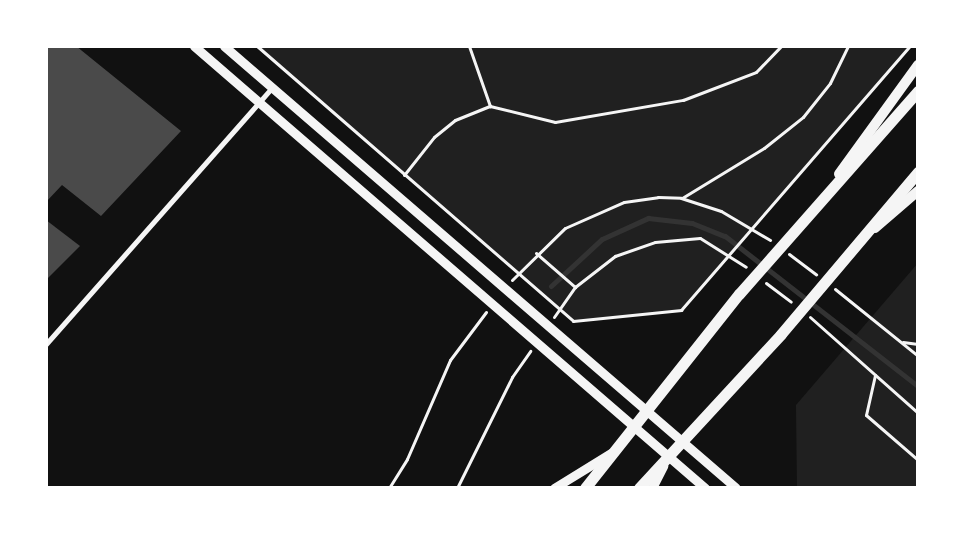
<!DOCTYPE html>
<html>
<head>
<meta charset="utf-8">
<style>
	body { margin:0 }
	#map { position:relative; width:964px; height:534px; overflow:hidden; background:#111; font-family:"DejaVu Sans",sans-serif }
	div>[style] { position:absolute }
	[style*='--x'] { left:calc(var(--x)*1px); top:calc(var(--y)*1px); width:calc(var(--w)*1px); rotate:calc(var(--a)*1deg) }
	.green>* { inset:0; background:#202020 }
	.stream>* { height:5px; margin:-2.5px; padding:0 2.5px; transform-origin:2.5px; border-radius:2.5px; background:#333 }
	.building>* { inset:0; background:#4a4a4a }
	.path>* { height:3px; margin:-1.5px; padding:0 1.5px; transform-origin:1.5px; border-radius:1.5px; background:#f5f5f5 }
	.minor>* { height:5px; margin:-2.5px; padding:0 2.5px; transform-origin:2.5px; border-radius:2.5px; background:#f5f5f5 }
	.tertiary>* { height:9px; margin:-4.5px; padding:0 4.5px; transform-origin:4.5px; border-radius:4.5px; background:#f5f5f5 }
	.secondary>* { height:10px; margin:-5px; padding:0 5px; transform-origin:5px; border-radius:5px; background:#f5f5f5 }
	.primary>* { height:11px; margin:-5.5px; padding:0 5.5px; transform-origin:5.5px; border-radius:5.5px; background:#f5f5f5 }
	span { translate:-50% -50%; white-space:nowrap; text-align:center; line-height:1.15; -webkit-text-stroke:5px #fff; paint-order:stroke }
	.frame { position:absolute; inset:0; border:48px solid #fff; pointer-events:none }
</style>
</head>
<body>
<div id="map">
	<div class="green">
		<i style="clip-path:polygon(257px 46px,910px 46px,681px 310px,573px 321px)"></i>
		<i style="clip-path:polygon(918px 263px,918px 488px,797px 488px,796px 405px)"></i>
	</div>
	<div class="stream">
		<i style="--x:551;--y:286;--w:69;--a:-42.7"></i>
		<i style="--x:602;--y:239;--w:51;--a:-24.5"></i>
		<i style="--x:648;--y:218;--w:44;--a:6.5"></i>
		<i style="--x:692;--y:223;--w:35;--a:22"></i>
		<i style="--x:725;--y:236;--w:244;--a:37.9"></i>
	</div>
	<div class="building">
		<i style="clip-path:polygon(46px 46px,76px 46px,181px 131px,101px 216px,62px 185px,46px 202px)"></i>
		<i style="clip-path:polygon(46px 220px,80px 246px,46px 280px)"></i>
	</div>
	<div class="path">
		<i style="--x:257;--y:46;--w:419;--a:41"></i>
		<i style="--x:573;--y:321;--w:109;--a:-5.8"></i>
		<i style="--x:681;--y:310;--w:349;--a:-49.1"></i>
		<i style="--x:469;--y:46;--w:64;--a:70.7"></i>
		<i style="--x:404;--y:175;--w:48;--a:-51.7"></i>
		<i style="--x:434;--y:137;--w:27;--a:-39"></i>
		<i style="--x:455;--y:120;--w:38;--a:-22"></i>
		<i style="--x:490;--y:106;--w:67;--a:13.8"></i>
		<i style="--x:555;--y:122;--w:130;--a:-9.8"></i>
		<i style="--x:683;--y:100;--w:78;--a:-21"></i>
		<i style="--x:756;--y:72;--w:36;--a:-46"></i>
		<i style="--x:682;--y:198;--w:96;--a:-31.4"></i>
		<i style="--x:764;--y:148;--w:50;--a:-38.5"></i>
		<i style="--x:803;--y:117;--w:43;--a:-51.5"></i>
		<i style="--x:830;--y:83;--w:41;--a:-64.1"></i>
		<i style="--x:536;--y:253;--w:52;--a:41.1"></i>
		<i style="--x:789;--y:254;--w:34;--a:37"></i>
		<i style="--x:512;--y:280;--w:74;--a:-44.5"></i>
		<i style="--x:565;--y:228;--w:64;--a:-23.8"></i>
		<i style="--x:624;--y:202;--w:34;--a:-8"></i>
		<i style="--x:658;--y:197;--w:23;--a:2"></i>
		<i style="--x:681;--y:198;--w:42;--a:18"></i>
		<i style="--x:721;--y:211;--w:57;--a:30.6"></i>
		<i style="--x:766;--y:283;--w:31;--a:37"></i>
		<i style="--x:835;--y:289;--w:107;--a:38.9"></i>
		<i style="--x:554;--y:317;--w:37;--a:-55"></i>
		<i style="--x:575;--y:287;--w:51;--a:-37.8"></i>
		<i style="--x:615;--y:256;--w:42;--a:-19.3"></i>
		<i style="--x:655;--y:242;--w:45;--a:-5.1"></i>
		<i style="--x:700;--y:238;--w:54;--a:32.2"></i>
		<i style="--x:810;--y:317;--w:144;--a:41.6"></i>
		<i style="--x:903;--y:342;--w:15;--a:8"></i>
		<i style="--x:875;--y:375;--w:41;--a:102.7"></i>
		<i style="--x:866;--y:415;--w:69;--a:40.9"></i>
		<i style="--x:389;--y:488;--w:34;--a:-58"></i>
		<i style="--x:407;--y:459;--w:108;--a:-66.5"></i>
		<i style="--x:450;--y:360;--w:60;--a:-53.1"></i>
		<i style="--x:457;--y:488;--w:124;--a:-63.6"></i>
		<i style="--x:512;--y:377;--w:32;--a:-55"></i>
	</div>
	<div class="minor">
		<i style="--x:46;--y:344;--w:341;--a:-48.6"></i>
	</div>
	<div class="tertiary">
		<i style="--x:194;--y:46;--w:676;--a:40.86"></i>
		<i style="--x:224;--y:46;--w:676;--a:40.8"></i>
		<i style="--x:554;--y:488;--w:67;--a:-31.6"></i>
		<i style="--x:652;--y:488;--w:25;--a:-63"></i>
	</div>
	<div class="secondary">
		<i style="--x:839;--y:174;--w:135;--a:-54.1"></i>
		<i style="--x:875;--y:228;--w:57;--a:-40.7"></i>
	</div>
	<div class="primary">
		<i style="--x:585;--y:488;--w:248;--a:-51.6"></i>
		<i style="--x:739;--y:294;--w:271;--a:-48.6"></i>
		<i style="--x:639;--y:488;--w:209;--a:-47.3"></i>
		<i style="--x:781;--y:334;--w:212;--a:-49.8"></i>
	</div>
	<div class="frame"></div>
</div>
</body>
</html>
